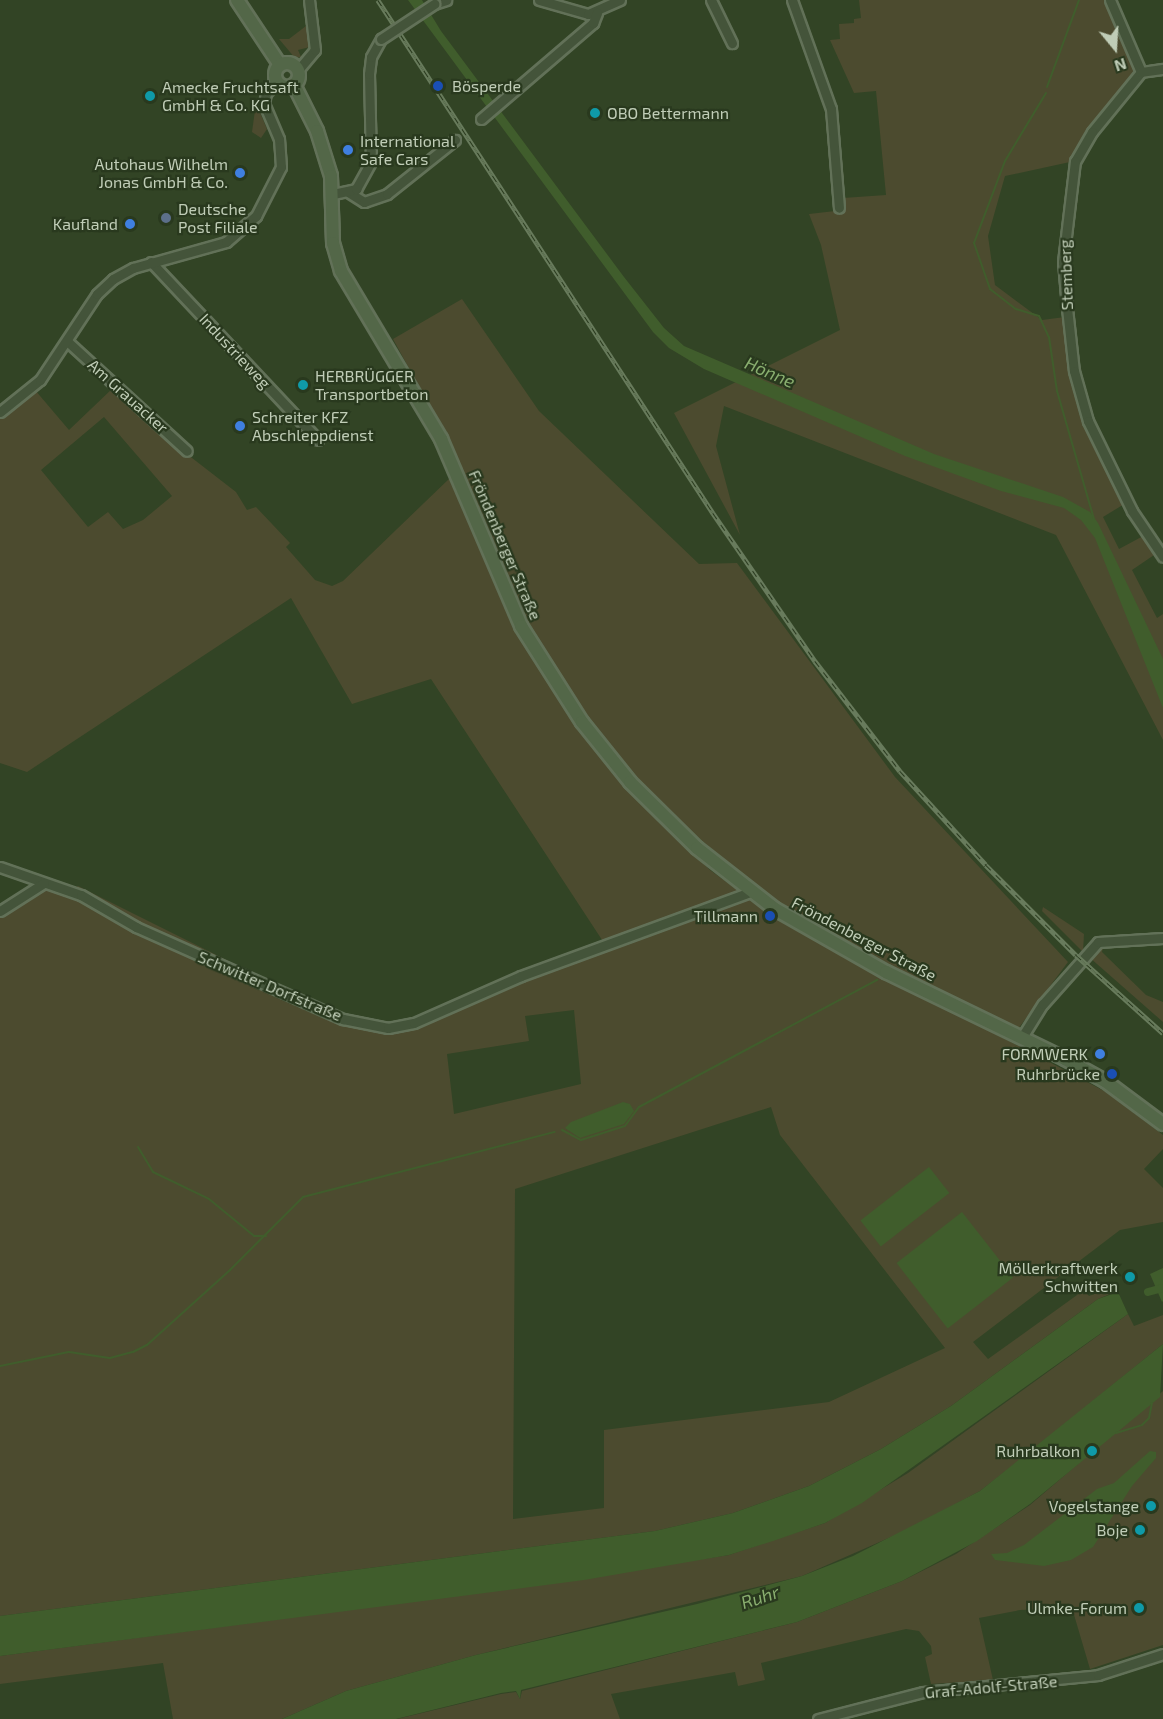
<!DOCTYPE html>
<html>
<head>
<meta charset="utf-8">
<style>
	body { margin:0 }
	#map { position:relative; width:1163px; height:1719px; overflow:hidden; background:#324425; font-family:"Exo 2",sans-serif }
	div>[style] { position:absolute }
	[style*='--x'] { left:calc(var(--x)*1px); top:calc(var(--y)*1px); width:calc(var(--w)*1px); rotate:calc(var(--a)*1deg) }
	.green>* { inset:0; background:#4c4b2f }
	.water>* { inset:0; background:#405d2c; transform-origin:0 0 }
	.stream>* { height:2px; margin:-1px; padding:0 1px; transform-origin:1px; border-radius:1px; background:#405d2c }
	.canal>* { height:8px; margin:-4px; padding:0 4px; transform-origin:4px; border-radius:4px; background:#405d2c }
	.roads { filter:drop-shadow(2px 0 #627158) drop-shadow(-2px 0 #627158) drop-shadow(0 2px #627158) drop-shadow(0 -2px #627158) }
	.street>* { height:9px; margin:-4.5px; padding:0 4.5px; transform-origin:4.5px; border-radius:4.5px; background:#44543a }
	.secondary>* { height:12px; margin:-6px; padding:0 6px; transform-origin:6px; border-radius:6px; background:#536748 }
	.secondary>.ring { margin:-6px; padding:0; box-sizing:content-box; background:none; border:12px solid #536748; border-radius:50% }
	.rail>* { height:4.5px; margin-top:-2.25px; transform-origin:0; background:repeating-linear-gradient(90deg,#29391e 0 7px,#687b5c 0 14px); box-sizing:border-box; border-block:2px solid #687b5c }
	.bridges { filter:drop-shadow(2px 0 #627158) drop-shadow(-2px 0 #627158) drop-shadow(0 2px #627158) drop-shadow(0 -2px #627158) }
	.street-bridge>* { height:9px; margin:-4.5px; padding:0 4.5px; transform-origin:4.5px; border-radius:4.5px; background:#44543a }
	.dots>* { width:16px; height:16px; translate:-50% -50%; box-sizing:border-box; border:3px solid #29391e; border-radius:50% }
	span { translate:-50% -50%; white-space:nowrap; text-align:center; line-height:1.15; -webkit-text-stroke:4.5px #29391e; paint-order:stroke }
	.poi-label { font-size:16px; color:#c0cdb7 }
	.left { translate:0 -50%; text-align:left }
	.right { translate:-100% -50%; text-align:right }
	.street-label { font-size:16px; color:#c0cdb7 }
	.water-label { font-size:18px; color:#89ae6f; font-style:italic }
	.north { position:absolute; left:1085px; top:18px; width:60px; height:60px; -webkit-text-stroke:4px #29391e; paint-order:stroke; rotate:162deg; font-size:16px; font-weight:700; line-height:24px; text-align:center; color:#c0cdb7 }
	.north::after { content:''; display:block; margin:auto; width:21px; height:27px; background:#c0cdb7; clip-path:polygon(50% 0,100% 100%,50% 72%,0 100%) }
</style>
</head>
<body>
<div id="map">
	<div class="green">
		<i style="clip-path:polygon(859px 0,1107px 0,1136px 61px,1136px 74px,1070px 162px,1005px 176px,988px 236px,995px 285px,1042px 320px,1065px 317px,1072px 369px,1126px 503px,1103px 517px,1119px 549px,1145px 535px,1157px 553px,1132px 570px,1157px 618px,1163px 614px,1163px 740px,1056px 535px,724px 406px,716px 446px,740px 535px,674px 413px,840px 330px,821px 245px,809px 214px,844px 210px,843px 198px,886px 195px,876px 91px,854px 93px,830px 40px,840px 39px,839px 24px,854px 23px,854px 19px,861px 18px)"></i>
		<i style="clip-path:polygon(306px 26px,311px 26px,310px 47px,298px 50px,301px 57px,295px 58px,279px 39px,289px 39px)"></i>
		<i style="clip-path:polygon(256px 103px,267px 129px,261px 138px,252px 132px)"></i>
		<i style="clip-path:polygon(462px 299px,539px 411px,699px 564px,737px 563px,895px 777px,1068px 962px,1018px 1029px,889px 968px,812px 924px,757px 888px,638px 786px,545px 658px,505px 583px,446px 436px,393px 339px)"></i>
		<i style="clip-path:polygon(evenodd,114px 387px,174px 444px,236px 492px,247px 510px,256px 507px,290px 543px,286px 547px,315px 580px,332px 586px,343px 581px,451px 477px,504px 604px,548px 682px,630px 792px,710px 870px,779px 920px,1108px 1093px,1163px 1135px,1163px 1149px,1144px 1169px,1163px 1188px,1163px 1222px,1120px 1230px,973px 1342px,988px 1359px,1084px 1290px,1089px 1296px,1113px 1287px,1115px 1292px,1098px 1299px,951px 1406px,881px 1449px,809px 1486px,733px 1513px,655px 1531px,0 1616px,0 908px,29px 886px,64px 895px,78px 886px,339px 1016px,384px 1028px,413px 1022px,606px 946px,431px 679px,352px 704px,291px 598px,27px 772px,0 763px,0 419px,35px 390px,69px 430px,114px 387px,104px 417px,172px 496px,143px 520px,123px 529px,108px 512px,88px 527px,41px 470px,104px 417px,114px 387px,574px 1010px,581px 1084px,454px 1114px,447px 1054px,529px 1041px,525px 1016px,574px 1010px,114px 387px,771px 1107px,780px 1135px,945px 1348px,829px 1402px,604px 1430px,604px 1508px,513px 1519px,515px 1189px,771px 1107px)"></i>
		<i style="clip-path:polygon(1043px 907px,1084px 934px,1083px 952px,1042px 911px)"></i>
		<i style="clip-path:polygon(1103px 947px,1102px 952px,1146px 995px,1163px 1002px,1163px 1022px,1089px 957px)"></i>
		<i style="clip-path:polygon(1128px 1314px,1134px 1326px,1163px 1315px,1163px 1344px,1029px 1453px,980px 1491px,907px 1530px,802px 1576px,476px 1655px,346px 1691px,282px 1719px,173px 1719px,163px 1663px,0 1684px,0 1656px,490px 1591px,729px 1555px,773px 1540px,825px 1523px,908px 1473px)"></i>
		<i style="clip-path:polygon(1163px 1391px,1163px 1645px,1090px 1669px,1072px 1608px,1020px 1610px,979px 1618px,993px 1680px,931px 1684px,925px 1657px,932px 1654px,931px 1646px,919px 1631px,906px 1629px,761px 1663px,765px 1680px,738px 1686px,735px 1672px,611px 1694px,620px 1719px,397px 1719px,501px 1694px,516px 1692px,520px 1699px,522px 1691px,797px 1622px,902px 1581px,956px 1554px,1030px 1505px)"></i>
	</div>
	<div class="water">
		<i style="clip-path:polygon(408px 0,422px 0,441px 31px,624px 277px,664px 328px,684px 346px,934px 454px,1063px 497px,1090px 512px,1098px 523px,1163px 659px,1163px 708px,1095px 538px,1081px 520px,1064px 508px,1001px 491px,905px 456px,704px 369px,669px 348px,653px 332px)"></i>
		<i style="clip-path:polygon(623px 1102px,630px 1104px,634px 1111px,624px 1124px,580px 1138px,565px 1128px,571px 1122px)"></i>
		<i style="left:929px;top:1167px;width:33px;height:87px;rotate:52deg"></i>
		<i style="left:962px;top:1212px;width:83px;height:83px;rotate:52deg"></i>
		<i style="clip-path:polygon(1163px 1268px,1163px 1301px,1162px 1302px,1150px 1274px)"></i>
		<i style="clip-path:polygon(1118px 1292px,1128px 1314px,862px 1503px,825px 1523px,773px 1541px,729px 1555px,584px 1580px,0 1656px,0 1616px,655px 1531px,733px 1513px,809px 1486px,881px 1449px,951px 1406px,1098px 1299px)"></i>
		<i style="clip-path:polygon(1163px 1344px,1160px 1397px,1030px 1504px,977px 1541px,902px 1581px,797px 1622px,521px 1690px,520px 1699px,516px 1691px,501px 1693px,396px 1719px,282px 1719px,346px 1691px,476px 1655px,697px 1604px,802px 1576px,853px 1556px,980px 1491px)"></i>
		<i style="clip-path:polygon(1150px 1451px,1156px 1452px,1156px 1458px,1132px 1486px,1093px 1547px,1071px 1560px,1044px 1566px,995px 1560px,991px 1554px,1007px 1553px,1024px 1545px,1097px 1489px,1114px 1483px)"></i>
	</div>
	<div class="stream">
		<i style="--x:1047;--y:87;--w:93;--a:-69.8"></i>
		<i style="--x:1046;--y:93;--w:79;--a:121.1"></i>
		<i style="--x:1005;--y:161;--w:88;--a:110.7"></i>
		<i style="--x:974;--y:243;--w:49;--a:70.8"></i>
		<i style="--x:990;--y:289;--w:33;--a:38"></i>
		<i style="--x:1016;--y:309;--w:24;--a:17"></i>
		<i style="--x:1039;--y:316;--w:23;--a:65"></i>
		<i style="--x:1049;--y:337;--w:55;--a:81.6"></i>
		<i style="--x:1057;--y:391;--w:133;--a:73.9"></i>
		<i style="--x:562;--y:1130;--w:21;--a:28"></i>
		<i style="--x:581;--y:1140;--w:46;--a:-17.7"></i>
		<i style="--x:625;--y:1126;--w:24;--a:-54"></i>
		<i style="--x:639;--y:1107;--w:270;--a:-28.1"></i>
		<i style="--x:138;--y:1147;--w:29;--a:59"></i>
		<i style="--x:153;--y:1172;--w:62;--a:25.7"></i>
		<i style="--x:209;--y:1199;--w:58;--a:39.4"></i>
		<i style="--x:254;--y:1236;--w:12;--a:0"></i>
		<i style="--x:0;--y:1366;--w:70;--a:-11.5"></i>
		<i style="--x:69;--y:1352;--w:41;--a:8.3"></i>
		<i style="--x:110;--y:1358;--w:24;--a:-15"></i>
		<i style="--x:133;--y:1352;--w:16;--a:-27"></i>
		<i style="--x:147;--y:1345;--w:112;--a:-42.1"></i>
		<i style="--x:230;--y:1270;--w:103;--a:-45"></i>
		<i style="--x:303;--y:1197;--w:260;--a:-14.5"></i>
		<i style="--x:1116;--y:1433;--w:27;--a:-17"></i>
		<i style="--x:1142;--y:1425;--w:10;--a:-45"></i>
		<i style="--x:1149;--y:1418;--w:15;--a:-79"></i>
	</div>
	<div class="canal">
		<i style="--x:1148;--y:1292;--w:16;--a:-15"></i>
	</div>
	<div class="roads">
		<div class="street">
			<i style="--x:539;--y:0;--w:51;--a:15.9"></i>
			<i style="--x:588;--y:14;--w:35;--a:-24"></i>
			<i style="--x:711;--y:0;--w:48;--a:64"></i>
			<i style="--x:792;--y:0;--w:116;--a:70.3"></i>
			<i style="--x:831;--y:109;--w:99;--a:85.4"></i>
			<i style="--x:1110;--y:0;--w:78;--a:66.7"></i>
			<i style="--x:1141;--y:72;--w:77;--a:129.2"></i>
			<i style="--x:1092;--y:132;--w:34;--a:120"></i>
			<i style="--x:1075;--y:161;--w:102;--a:96.8"></i>
			<i style="--x:1063;--y:262;--w:37;--a:85"></i>
			<i style="--x:1066;--y:299;--w:72;--a:83.7"></i>
			<i style="--x:1074;--y:371;--w:52;--a:74.4"></i>
			<i style="--x:1088;--y:421;--w:100;--a:63.9"></i>
			<i style="--x:1132;--y:511;--w:55;--a:56"></i>
			<i style="--x:434;--y:4;--w:13;--a:-18"></i>
			<i style="--x:298;--y:70;--w:26;--a:-50"></i>
			<i style="--x:315;--y:50;--w:50;--a:-96.8"></i>
			<i style="--x:1141;--y:72;--w:22;--a:-8"></i>
			<i style="--x:481;--y:119;--w:148;--a:-40.6"></i>
			<i style="--x:593;--y:23;--w:11;--a:-68"></i>
			<i style="--x:348;--y:192;--w:19;--a:32"></i>
			<i style="--x:364;--y:202;--w:24;--a:-19"></i>
			<i style="--x:387;--y:194;--w:87;--a:-38.5"></i>
			<i style="--x:333;--y:194;--w:24;--a:-12"></i>
			<i style="--x:356;--y:189;--w:31;--a:-61"></i>
			<i style="--x:371;--y:162;--w:88;--a:-91.3"></i>
			<i style="--x:369;--y:74;--w:17;--a:-83"></i>
			<i style="--x:371;--y:57;--w:21;--a:-61"></i>
			<i style="--x:151;--y:262;--w:244;--a:46.8"></i>
			<i style="--x:68;--y:342;--w:161;--a:42.5"></i>
			<i style="--x:0;--y:412;--w:51;--a:-38.7"></i>
			<i style="--x:40;--y:380;--w:103;--a:-56.5"></i>
			<i style="--x:97;--y:294;--w:22;--a:-43"></i>
			<i style="--x:113;--y:279;--w:23;--a:-29"></i>
			<i style="--x:133;--y:268;--w:97;--a:-15.6"></i>
			<i style="--x:226;--y:242;--w:40;--a:-41"></i>
			<i style="--x:256;--y:216;--w:55;--a:-63"></i>
			<i style="--x:281;--y:167;--w:28;--a:-94"></i>
			<i style="--x:279;--y:139;--w:38;--a:-113"></i>
			<i style="--x:264;--y:104;--w:11;--a:-80"></i>
			<i style="--x:266;--y:93;--w:16;--a:-45"></i>
			<i style="--x:0;--y:867;--w:86;--a:19.1"></i>
			<i style="--x:81;--y:895;--w:64;--a:30.2"></i>
			<i style="--x:136;--y:927;--w:227;--a:24"></i>
			<i style="--x:343;--y:1019;--w:46;--a:11.3"></i>
			<i style="--x:388;--y:1028;--w:26;--a:-11"></i>
			<i style="--x:414;--y:1023;--w:117;--a:-23.7"></i>
			<i style="--x:521;--y:976;--w:244;--a:-20.1"></i>
			<i style="--x:0;--y:911;--w:52;--a:-32.5"></i>
			<i style="--x:1022;--y:1037;--w:39;--a:-58"></i>
			<i style="--x:1043;--y:1004;--w:83;--a:-48.4"></i>
			<i style="--x:1098;--y:942;--w:65;--a:-3.5"></i>
			<i style="--x:818;--y:1719;--w:108;--a:-14.4"></i>
			<i style="--x:923;--y:1692;--w:176;--a:-5.5"></i>
			<i style="--x:1098;--y:1675;--w:68;--a:-17.9"></i>
		</div>
		<div class="secondary">
			<i style="--x:237;--y:0;--w:78;--a:56.5"></i>
			<i class="ring" style="left:275px;top:63px;width:12px;height:12px"></i>
			<i style="--x:294;--y:85;--w:51;--a:63.4"></i>
			<i style="--x:317;--y:131;--w:47;--a:72.7"></i>
			<i style="--x:331;--y:176;--w:67;--a:88.3"></i>
			<i style="--x:333;--y:243;--w:29;--a:74"></i>
			<i style="--x:341;--y:271;--w:196;--a:59.2"></i>
			<i style="--x:441;--y:439;--w:203;--a:66.8"></i>
			<i style="--x:521;--y:626;--w:114;--a:57.6"></i>
			<i style="--x:582;--y:722;--w:77;--a:51.3"></i>
			<i style="--x:630;--y:782;--w:94;--a:44.6"></i>
			<i style="--x:697;--y:848;--w:99;--a:38"></i>
			<i style="--x:775;--y:909;--w:128;--a:29.6"></i>
			<i style="--x:886;--y:972;--w:199;--a:25.9"></i>
			<i style="--x:1065;--y:1059;--w:46;--a:28.8"></i>
			<i style="--x:1105;--y:1081;--w:72;--a:36.6"></i>
		</div>
	</div>
	<div class="rail">
		<i style="--x:378;--y:0;--w:613;--a:56.85"></i>
		<i style="--x:713;--y:513;--w:180;--a:55.4"></i>
		<i style="--x:815;--y:661;--w:139;--a:52.3"></i>
		<i style="--x:900;--y:771;--w:127;--a:47.5"></i>
		<i style="--x:986;--y:865;--w:127;--a:45"></i>
		<i style="--x:1076;--y:955;--w:117;--a:41.9"></i>
	</div>
	<div class="bridges">
		<div class="street-bridge">
			<i style="--x:381;--y:39;--w:64;--a:-33.4"></i>
		</div>
	</div>
	<div class="dots">
		<i style="left:438px;top:86px;background:#1a4fb4"></i>
		<i style="left:150px;top:96px;background:#0f9aa8"></i>
		<i style="left:595px;top:113px;background:#0f9aa8"></i>
		<i style="left:348px;top:150px;background:#3f7fe0"></i>
		<i style="left:240px;top:173px;background:#3f7fe0"></i>
		<i style="left:166px;top:218px;background:#5c6f8a"></i>
		<i style="left:130px;top:224px;background:#3f7fe0"></i>
		<i style="left:303px;top:385px;background:#0f9aa8"></i>
		<i style="left:240px;top:426px;background:#3f7fe0"></i>
		<i style="left:770px;top:916px;background:#1a4fb4"></i>
		<i style="left:1100px;top:1054px;background:#3f7fe0"></i>
		<i style="left:1112px;top:1074px;background:#1a4fb4"></i>
		<i style="left:1130px;top:1277px;background:#0f9aa8"></i>
		<i style="left:1092px;top:1451px;background:#0f9aa8"></i>
		<i style="left:1151px;top:1506px;background:#0f9aa8"></i>
		<i style="left:1140px;top:1530px;background:#0f9aa8"></i>
		<i style="left:1139px;top:1608px;background:#0f9aa8"></i>
	</div>
	<div class="poi-label">
		<span class="left" style="left:452px;top:86px">Bösperde</span>
		<span class="left" style="left:162px;top:96px">Amecke Fruchtsaft<br>GmbH &amp; Co. KG</span>
		<span class="left" style="left:607px;top:113px">OBO Bettermann</span>
		<span class="left" style="left:360px;top:150px">International<br>Safe Cars</span>
		<span class="right" style="left:228px;top:173px">Autohaus Wilhelm<br>Jonas GmbH &amp; Co.</span>
		<span class="left" style="left:178px;top:218px">Deutsche<br>Post Filiale</span>
		<span class="right" style="left:118px;top:224px">Kaufland</span>
		<span class="left" style="left:315px;top:385px">HERBRÜGGER<br>Transportbeton</span>
		<span class="left" style="left:252px;top:426px">Schreiter KFZ<br>Abschleppdienst</span>
		<span class="right" style="left:758px;top:916px">Tillmann</span>
		<span class="right" style="left:1088px;top:1054px">FORMWERK</span>
		<span class="right" style="left:1100px;top:1074px">Ruhrbrücke</span>
		<span class="right" style="left:1118px;top:1277px">Möllerkraftwerk<br>Schwitten</span>
		<span class="right" style="left:1080px;top:1451px">Ruhrbalkon</span>
		<span class="right" style="left:1139px;top:1506px">Vogelstange</span>
		<span class="right" style="left:1128px;top:1530px">Boje</span>
		<span class="right" style="left:1127px;top:1608px">Ulmke-Forum</span>
	</div>
	<div class="street-label">
		<span style="left:1066px;top:275px;rotate:-92deg">Stemberg</span>
		<span style="left:235px;top:351px;rotate:47deg">Industrieweg</span>
		<span style="left:128px;top:396px;rotate:42deg">Am Grauacker</span>
		<span style="left:505px;top:545px;rotate:67deg">Fröndenberger Straße</span>
		<span style="left:864px;top:939px;rotate:28deg">Fröndenberger Straße</span>
		<span style="left:270px;top:986px;rotate:23deg">Schwitter Dorfstraße</span>
		<span style="left:991px;top:1687px;rotate:-5deg">Graf-Adolf-Straße</span>
	</div>
	<div class="water-label">
		<span style="left:770px;top:372px;rotate:23deg">Hönne</span>
		<span style="left:760px;top:1597px;rotate:-18deg">Ruhr</span>
	</div>
	<div class="north">N</div>
</div>
</body>
</html>
